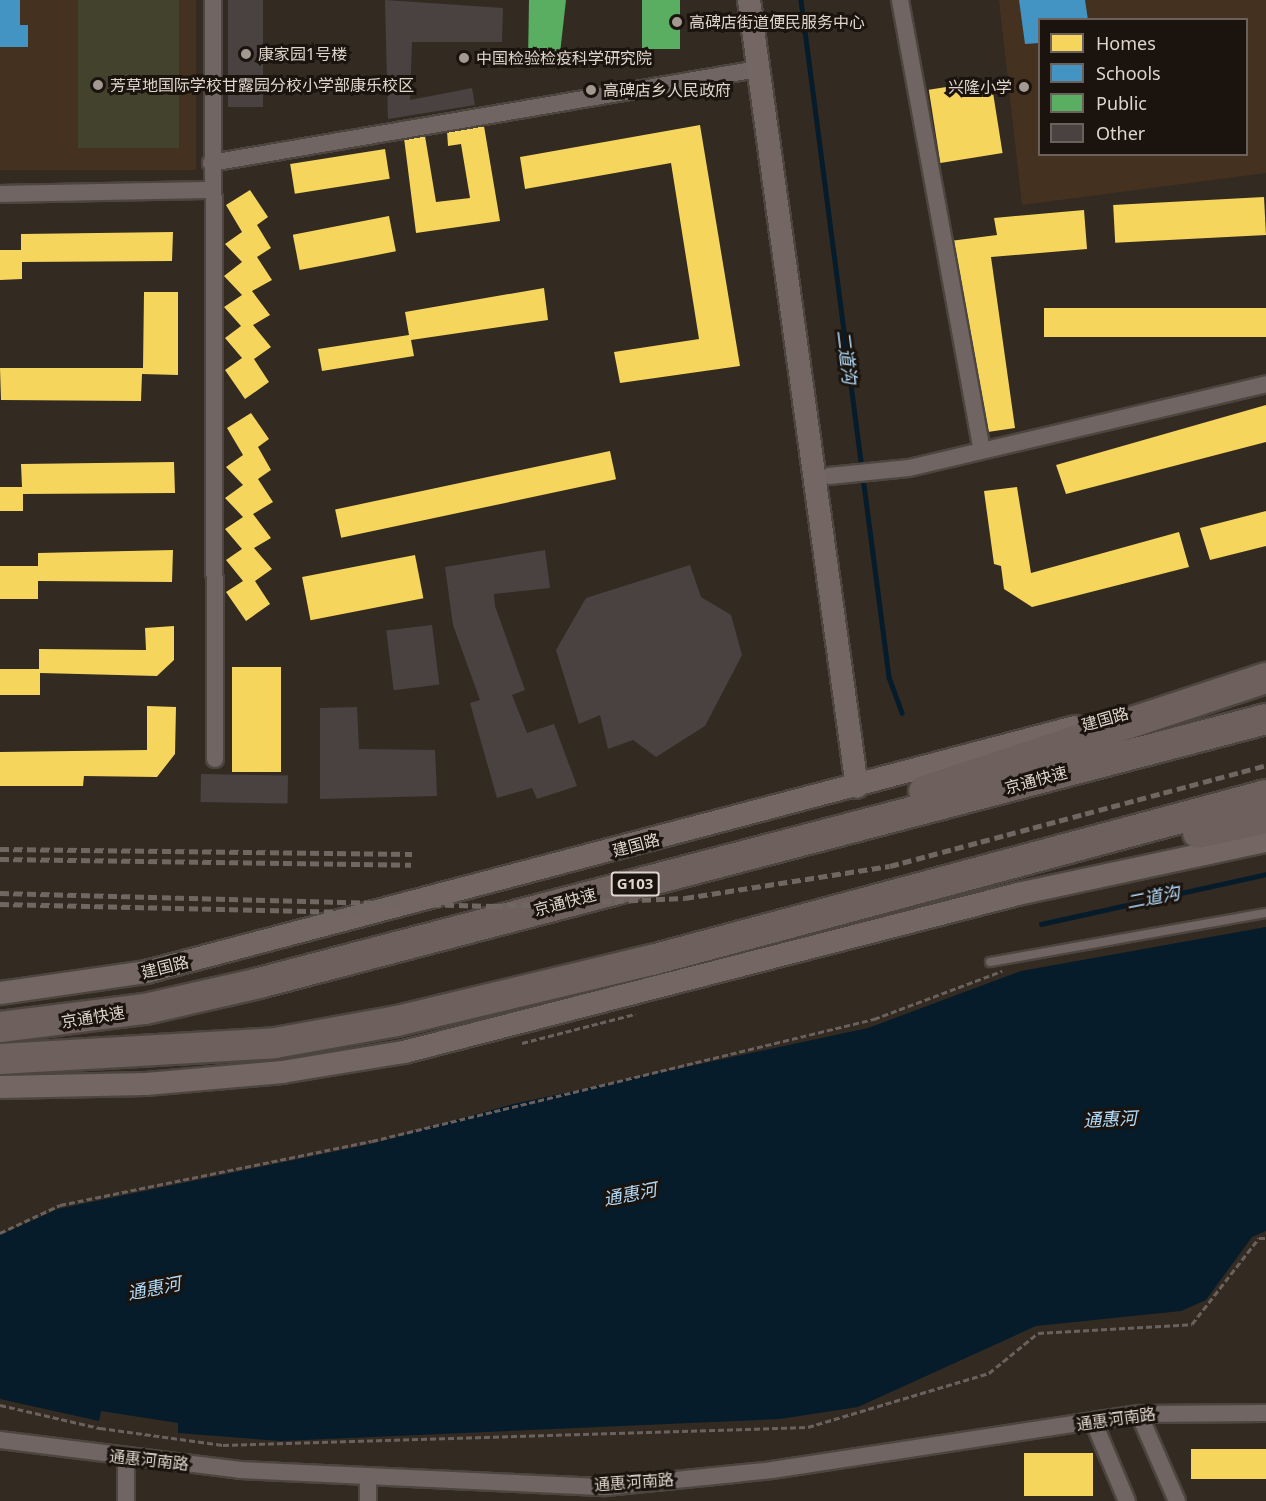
<!DOCTYPE html>
<html>
<head>
<meta charset="utf-8">
<style>
	body { margin:0 }
	#map { position:relative; width:1266px; height:1501px; overflow:hidden; background:#332a22; font-family:"Noto Sans","Noto Sans SC",sans-serif }
	div>[style] { position:absolute }
	[style*='--x'] { left:calc(var(--x)*1px); top:calc(var(--y)*1px); width:calc(var(--w)*1px); rotate:calc(var(--a)*1deg) }
	.built>* { inset:0; background:#44311f; transform-origin:0 0 }
	.green>* { inset:0; background:#43432d; transform-origin:0 0 }
	.water>* { inset:0; background:#061c2b }
	.homes>* { inset:0; background:#f6d55c; transform-origin:0 0 }
	.schools>* { inset:0; background:#4393c3 }
	.public>* { inset:0; background:#5aae61; transform-origin:0 0 }
	.stream>* { height:4.5px; margin:-2.25px; padding:0 2.25px; transform-origin:2.25px; border-radius:2.25px; background:#061c2b }
	.building>* { inset:0; background:#4a4240; transform-origin:0 0 }
	.path>* { height:3px; margin-top:-1.5px; transform-origin:0; background:repeating-linear-gradient(90deg,#6a615e 0 6px,transparent 0 9px) }
	.roads { filter:drop-shadow(2px 0 #4d453f) drop-shadow(-2px 0 #4d453f) drop-shadow(0 2px #4d453f) drop-shadow(0 -2px #4d453f) }
	.lane>* { height:8px; margin:-4px; padding:0 4px; transform-origin:4px; border-radius:4px; background:#706563 }
	.street>* { height:16px; margin:-8px; padding:0 8px; transform-origin:8px; border-radius:8px; background:#706563 }
	.secondary>* { height:22px; margin:-11px; padding:0 11px; transform-origin:11px; border-radius:11px; background:#746663 }
	.highway>* { height:30px; margin:-15px; padding:0 15px; transform-origin:15px; border-radius:15px; background:#6e605c }
	.rail>* { height:4.5px; margin-top:-2.25px; transform-origin:0; background:repeating-linear-gradient(90deg,#706763 0 9px,transparent 0 13.5px) }
	.dots>* { width:16px; height:16px; translate:-50% -50%; box-sizing:border-box; border:3px solid #1b140e; border-radius:50% }
	span { translate:-50% -50%; white-space:nowrap; text-align:center; line-height:1.15; -webkit-text-stroke:6px #1b140e; paint-order:stroke }
	.shield-label span { padding:2px 4px; background:#1b140e; border:2px solid; border-radius:4px; -webkit-text-stroke-width:0 }
	.shield-label { font-size:15px; color:#dfd5cc; font-weight:700 }
	.poi-label { font-size:16px; color:#dfd5cc }
	.left { translate:0 -50%; text-align:left }
	.right { translate:-100% -50%; text-align:right }
	.street-label { font-size:16px; color:#dfd5cc }
	.water-label { font-size:18px; color:#b0d9f8; font-style:italic }
	.legend { position:absolute; left:1038px; top:18px; width:210px; height:138px; box-sizing:border-box; background:#1b140e; border:2px solid #69615a; margin:0; padding:8px 10px; list-style:none; font-size:18px; color:#dfd5cc }
	.legend li { display:flex; align-items:center; gap:12px; height:30px }
	.legend b { width:30px; border:2px solid #69615a }
</style>
</head>
<body>
<div id="map">
	<div class="built">
		<i style="left:0;top:0;width:196px;height:170px"></i>
		<i style="clip-path:polygon(evenodd,999px 0,1266px 0,1266px 173px,1022px 205px,999px 0,1040px 20px,1246px 20px,1246px 154px,1040px 154px,1040px 20px)"></i>
	</div>
	<div class="green">
		<i style="left:78px;top:0;width:101px;height:148px"></i>
	</div>
	<div class="water">
		<i style="clip-path:polygon(1266px 927px,1266px 1231px,1252px 1237px,1206px 1300px,1181px 1311px,1036px 1326px,858px 1407px,780px 1419px,281px 1441px,178px 1433px,178px 1423px,101px 1411px,99px 1421px,0 1399px,0 1235px,58px 1209px,375px 1143px,513px 1104px,868px 1028px,1021px 971px)"></i>
	</div>
	<div class="homes">
		<i style="left:991px;top:80px;width:74px;height:63px;rotate:81deg"></i>
		<i style="clip-path:polygon(700px 125px,740px 366px,620px 383px,614px 352px,699px 339px,671px 163px,525px 189px,520px 157px)"></i>
		<i style="clip-path:polygon(484px 126px,500px 221px,416px 233px,404px 138px,425px 136px,436px 202px,470px 198px,461px 144px,448px 146px,447px 131px)"></i>
		<i style="left:385px;top:149px;width:30px;height:96px;rotate:81deg"></i>
		<i style="clip-path:polygon(250px 190px,268px 217px,257px 225px,271px 248px,257px 257px,272px 280px,252px 291px,270px 315px,253px 325px,271px 347px,254px 359px,269px 382px,245px 399px,225px 370px,242px 358px,225px 338px,241px 326px,224px 307px,242px 295px,224px 276px,242px 262px,225px 244px,242px 232px,226px 205px)"></i>
		<i style="left:1264px;top:197px;width:38px;height:151px;rotate:87deg"></i>
		<i style="clip-path:polygon(1084px 210px,1087px 249px,991px 257px,1015px 428px,981px 433px,950px 241px,997px 235px,994px 218px)"></i>
		<i style="left:389px;top:216px;width:36px;height:98px;rotate:79deg"></i>
		<i style="clip-path:polygon(173px 232px,172px 261px,22px 262px,22px 279px,0 280px,0 250px,21px 250px,21px 234px)"></i>
		<i style="clip-path:polygon(544px 288px,548px 320px,411px 340px,414px 356px,322px 371px,318px 349px,409px 335px,405px 312px)"></i>
		<i style="clip-path:polygon(144px 292px,178px 292px,178px 375px,142px 374px,141px 401px,1px 400px,0 368px,143px 368px)"></i>
		<i style="left:1266px;top:308px;width:29px;height:222px;rotate:90deg"></i>
		<i style="clip-path:polygon(1266px 405px,1266px 442px,1066px 494px,1056px 465px)"></i>
		<i style="clip-path:polygon(251px 413px,269px 439px,258px 447px,271px 470px,258px 479px,273px 502px,253px 514px,271px 538px,254px 548px,272px 569px,255px 581px,270px 604px,246px 621px,226px 592px,243px 581px,226px 560px,242px 549px,225px 529px,243px 517px,225px 498px,243px 485px,226px 467px,243px 455px,227px 428px)"></i>
		<i style="left:610px;top:451px;width:29px;height:281px;rotate:78deg"></i>
		<i style="clip-path:polygon(174px 462px,175px 493px,23px 494px,23px 511px,0 511px,0 487px,22px 487px,21px 464px)"></i>
		<i style="clip-path:polygon(1017px 487px,1031px 573px,1179px 532px,1189px 567px,1032px 607px,1004px 589px,1001px 566px,994px 564px,984px 491px)"></i>
		<i style="clip-path:polygon(1266px 511px,1266px 546px,1210px 560px,1200px 528px)"></i>
		<i style="clip-path:polygon(173px 550px,172px 582px,38px 581px,38px 599px,0 599px,0 566px,38px 566px,38px 553px)"></i>
		<i style="left:415px;top:555px;width:44px;height:115px;rotate:79deg"></i>
		<i style="clip-path:polygon(174px 626px,174px 660px,157px 676px,40px 673px,40px 695px,0 695px,0 669px,39px 669px,39px 649px,146px 650px,145px 628px)"></i>
		<i style="left:281px;top:667px;width:105px;height:49px;rotate:90deg"></i>
		<i style="clip-path:polygon(147px 706px,176px 707px,175px 754px,157px 777px,84px 776px,83px 786px,0 786px,0 752px,147px 750px)"></i>
		<i style="left:1191px;top:1449px;width:75px;height:30px"></i>
		<i style="left:1024px;top:1453px;width:69px;height:43px"></i>
	</div>
	<div class="schools">
		<i style="clip-path:polygon(0 0,20px 0,20px 25px,28px 25px,28px 47px,0 47px)"></i>
		<i style="clip-path:polygon(1019px 0,1085px 0,1088px 20px,1040px 20px,1040px 43px,1025px 44px)"></i>
	</div>
	<div class="public">
		<i style="clip-path:polygon(529px 0,566px 0,559px 62px,528px 62px)"></i>
		<i style="left:642px;top:0;width:38px;height:49px"></i>
	</div>
	<div class="stream">
		<i style="--x:801;--y:0;--w:683;--a:82.59"></i>
		<i style="--x:889;--y:677;--w:38;--a:70"></i>
		<i style="--x:1041;--y:924;--w:230;--a:-12.5"></i>
	</div>
	<div class="building">
		<i style="left:228px;top:0;width:35px;height:107px"></i>
		<i style="clip-path:polygon(385px 0,503px 8px,502px 42px,412px 42px,410px 100px,472px 88px,475px 105px,388px 119px)"></i>
		<i style="clip-path:polygon(545px 550px,550px 588px,494px 594px,495px 606px,525px 690px,512px 695px,527px 733px,554px 724px,577px 786px,537px 799px,532px 788px,497px 798px,470px 703px,480px 700px,453px 625px,445px 567px)"></i>
		<i style="clip-path:polygon(690px 565px,701px 597px,731px 615px,742px 655px,705px 726px,656px 757px,633px 740px,608px 749px,600px 715px,579px 724px,556px 650px,586px 598px)"></i>
		<i style="left:432px;top:625px;width:60px;height:46px;rotate:83deg"></i>
		<i style="clip-path:polygon(357px 707px,359px 749px,435px 750px,437px 796px,320px 799px,320px 708px)"></i>
		<i style="left:201px;top:774px;width:87px;height:28px;rotate:1deg"></i>
	</div>
	<div class="path">
		<i style="--x:522;--y:1043;--w:117;--a:-14.4"></i>
		<i style="--x:0;--y:1233;--w:66;--a:-25"></i>
		<i style="--x:60;--y:1205;--w:318;--a:-11.6"></i>
		<i style="--x:372;--y:1141;--w:517;--a:-13.66"></i>
		<i style="--x:874;--y:1019;--w:137;--a:-20.6"></i>
		<i style="--x:0;--y:1405;--w:103;--a:13"></i>
		<i style="--x:100;--y:1428;--w:124;--a:7.9"></i>
		<i style="--x:223;--y:1445;--w:585;--a:-1.76"></i>
		<i style="--x:808;--y:1427;--w:189;--a:-16.6"></i>
		<i style="--x:989;--y:1373;--w:63;--a:-39.2"></i>
		<i style="--x:1038;--y:1333;--w:154;--a:-3.3"></i>
		<i style="--x:1192;--y:1324;--w:109;--a:-52.1"></i>
		<i style="--x:1259;--y:1238;--w:7;--a:0"></i>
	</div>
	<div class="roads">
		<div class="lane">
			<i style="--x:990;--y:962;--w:280;--a:-10.1"></i>
		</div>
		<div class="street">
			<i style="--x:213;--y:0;--w:759;--a:89.85"></i>
			<i style="--x:900;--y:0;--w:457;--a:79.7"></i>
			<i style="--x:211;--y:163;--w:555;--a:-9.75"></i>
			<i style="--x:0;--y:194;--w:211;--a:-1.1"></i>
			<i style="--x:829;--y:476;--w:80;--a:-5.7"></i>
			<i style="--x:909;--y:468;--w:367;--a:-13.2"></i>
			<i style="--x:1139;--y:1414;--w:95;--a:66.4"></i>
			<i style="--x:1094;--y:1423;--w:85;--a:67.1"></i>
			<i style="--x:0;--y:1440;--w:242;--a:7.1"></i>
			<i style="--x:240;--y:1470;--w:366;--a:2.7"></i>
			<i style="--x:606;--y:1487;--w:167;--a:-5.8"></i>
			<i style="--x:772;--y:1470;--w:371;--a:-8.7"></i>
			<i style="--x:1139;--y:1414;--w:127;--a:-0.5"></i>
			<i style="--x:126;--y:1458;--w:43;--a:90"></i>
			<i style="--x:368;--y:1501;--w:25;--a:-90"></i>
		</div>
		<div class="secondary">
			<i style="--x:749;--y:0;--w:794;--a:82.19"></i>
			<i style="--x:0;--y:993;--w:148;--a:-8.2"></i>
			<i style="--x:146;--y:972;--w:961;--a:-14.77"></i>
			<i style="--x:0;--y:1087;--w:146;--a:-1.2"></i>
			<i style="--x:146;--y:1084;--w:137;--a:-5"></i>
			<i style="--x:282;--y:1072;--w:124;--a:-9.3"></i>
			<i style="--x:404;--y:1052;--w:634;--a:-14.43"></i>
			<i style="--x:1018;--y:894;--w:254;--a:-12.1"></i>
		</div>
		<div class="highway">
			<i style="--x:924;--y:791;--w:360;--a:-18.3"></i>
			<i style="--x:1198;--y:833;--w:70;--a:-12.4"></i>
			<i style="--x:0;--y:1027;--w:146;--a:-7.1"></i>
			<i style="--x:145;--y:1009;--w:117;--a:-12.8"></i>
			<i style="--x:259;--y:983;--w:1041;--a:-14.69"></i>
			<i style="--x:0;--y:1059;--w:275;--a:-3.3"></i>
			<i style="--x:275;--y:1043;--w:124;--a:-10.2"></i>
			<i style="--x:397;--y:1021;--w:262;--a:-13.5"></i>
			<i style="--x:652;--y:960;--w:636;--a:-15.04"></i>
		</div>
	</div>
	<div class="rail">
		<i style="--x:0;--y:849;--w:412;--a:0.7"></i>
		<i style="--x:0;--y:859;--w:411;--a:0.8"></i>
		<i style="--x:0;--y:893;--w:494;--a:1.5"></i>
		<i style="--x:494;--y:906;--w:191;--a:-2.4"></i>
		<i style="--x:685;--y:898;--w:207;--a:-8.9"></i>
		<i style="--x:890;--y:866;--w:389;--a:-15"></i>
		<i style="--x:0;--y:904;--w:363;--a:1.3"></i>
	</div>
	<div class="dots">
		<i style="left:677px;top:22px;background:#a39990"></i>
		<i style="left:246px;top:54px;background:#a39990"></i>
		<i style="left:464px;top:58px;background:#a39990"></i>
		<i style="left:98px;top:85px;background:#a39990"></i>
		<i style="left:1024px;top:87px;background:#a39990"></i>
		<i style="left:591px;top:90px;background:#a39990"></i>
	</div>
	<div class="shield-label">
		<span style="left:635px;top:884px">G103</span>
	</div>
	<div class="poi-label">
		<span class="left" style="left:689px;top:22px">高碑店街道便民服务中心</span>
		<span class="left" style="left:258px;top:54px">康家园1号楼</span>
		<span class="left" style="left:476px;top:58px">中国检验检疫科学研究院</span>
		<span class="left" style="left:110px;top:85px">芳草地国际学校甘露园分校小学部康乐校区</span>
		<span class="right" style="left:1012px;top:87px">兴隆小学</span>
		<span class="left" style="left:603px;top:90px">高碑店乡人民政府</span>
	</div>
	<div class="street-label">
		<span style="left:1105px;top:719px;rotate:-16deg">建国路</span>
		<span style="left:1036px;top:780px;rotate:-15deg">京通快速</span>
		<span style="left:636px;top:845px;rotate:-15deg">建国路</span>
		<span style="left:565px;top:902px;rotate:-15deg">京通快速</span>
		<span style="left:165px;top:967px;rotate:-14deg">建国路</span>
		<span style="left:93px;top:1017px;rotate:-9deg">京通快速</span>
		<span style="left:1116px;top:1419px;rotate:-8deg">通惠河南路</span>
		<span style="left:149px;top:1460px;rotate:6deg">通惠河南路</span>
		<span style="left:634px;top:1482px;rotate:-4deg">通惠河南路</span>
	</div>
	<div class="water-label">
		<span style="left:847px;top:357px;rotate:83deg">二道沟</span>
		<span style="left:1153px;top:897px;rotate:-11deg">二道沟</span>
		<span style="left:1110px;top:1119px;rotate:-3deg">通惠河</span>
		<span style="left:630px;top:1194px;rotate:-11deg">通惠河</span>
		<span style="left:154px;top:1288px;rotate:-11deg">通惠河</span>
	</div>
	<ul class="legend">
	<li><b style="height:16px;background:#f6d55c"></b>Homes</li>
	<li><b style="height:16px;background:#4393c3"></b>Schools</li>
	<li><b style="height:16px;background:#5aae61"></b>Public</li>
	<li><b style="height:16px;background:#4a4240"></b>Other</li>
	</ul>
</div>
</body>
</html>
